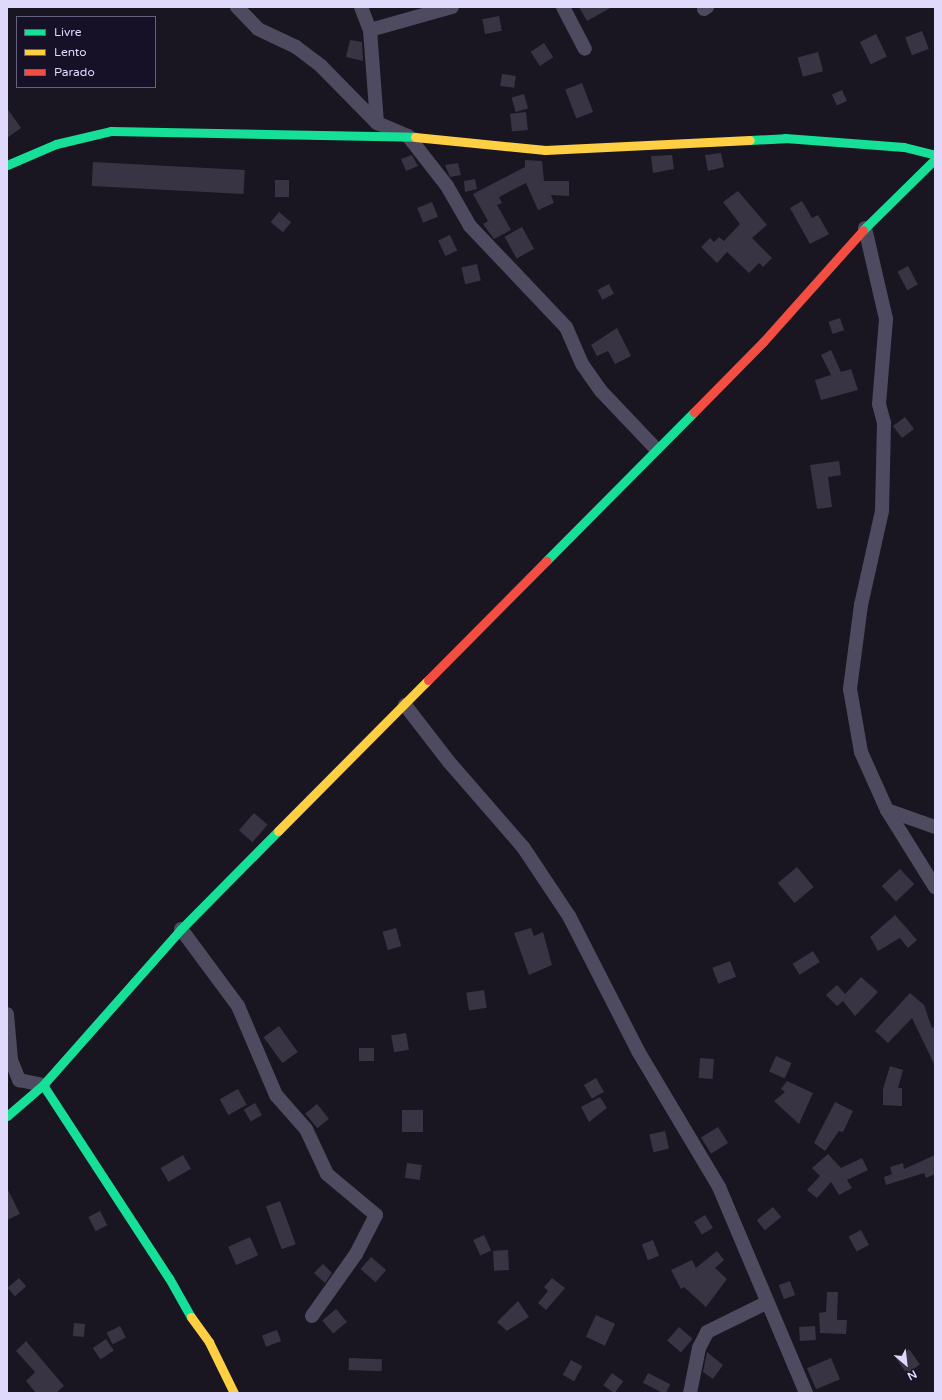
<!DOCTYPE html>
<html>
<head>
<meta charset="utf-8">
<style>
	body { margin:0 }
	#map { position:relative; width:942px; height:1400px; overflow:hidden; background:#191621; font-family:"Varela Round",sans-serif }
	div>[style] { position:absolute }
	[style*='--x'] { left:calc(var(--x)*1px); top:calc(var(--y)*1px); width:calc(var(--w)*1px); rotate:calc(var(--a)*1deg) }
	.building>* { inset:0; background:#383443; transform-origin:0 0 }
	.street>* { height:14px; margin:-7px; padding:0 7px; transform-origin:7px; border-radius:7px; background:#4e4b61 }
	.fast>* { height:9px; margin:-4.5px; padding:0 4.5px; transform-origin:4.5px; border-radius:4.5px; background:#16e098 }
	.slow>* { height:9px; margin:-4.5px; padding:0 4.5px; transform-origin:4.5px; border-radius:4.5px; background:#ffcf43 }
	.jam>* { height:9px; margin:-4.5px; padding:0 4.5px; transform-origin:4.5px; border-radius:4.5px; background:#f24e42 }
	span { translate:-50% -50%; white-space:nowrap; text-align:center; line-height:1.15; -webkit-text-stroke:3px #161126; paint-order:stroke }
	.frame { position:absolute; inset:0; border:8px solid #dfd9fc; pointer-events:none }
	.legend { position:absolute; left:16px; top:16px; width:140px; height:72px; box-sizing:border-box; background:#161126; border:1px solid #66617c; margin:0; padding:5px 7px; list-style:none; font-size:12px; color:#dfd9fc }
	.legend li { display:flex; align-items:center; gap:8px; height:20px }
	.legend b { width:20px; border:1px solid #66617c }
	.north { position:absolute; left:886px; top:1344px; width:40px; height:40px; -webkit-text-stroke:3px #161126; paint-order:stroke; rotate:152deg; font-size:11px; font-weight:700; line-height:16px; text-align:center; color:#dfd9fc }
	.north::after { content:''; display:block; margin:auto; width:14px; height:18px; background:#dfd9fc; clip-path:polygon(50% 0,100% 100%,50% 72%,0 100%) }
</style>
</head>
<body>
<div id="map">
	<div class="building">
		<i style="clip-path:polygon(579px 7px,612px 7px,587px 21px)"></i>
		<i style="left:499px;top:16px;width:15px;height:17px;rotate:79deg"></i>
		<i style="left:922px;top:31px;width:19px;height:18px;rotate:69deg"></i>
		<i style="left:876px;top:34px;width:25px;height:18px;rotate:64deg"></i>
		<i style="clip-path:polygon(350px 40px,362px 42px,363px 61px,346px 57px)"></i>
		<i style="left:544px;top:43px;width:17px;height:16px;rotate:57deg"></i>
		<i style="left:818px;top:52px;width:20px;height:21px;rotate:75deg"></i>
		<i style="left:502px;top:74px;width:14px;height:12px;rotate:8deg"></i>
		<i style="left:582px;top:83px;width:31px;height:18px;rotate:69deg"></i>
		<i style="left:842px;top:90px;width:12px;height:11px;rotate:66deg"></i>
		<i style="left:524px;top:94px;width:15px;height:13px;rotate:74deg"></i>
		<i style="clip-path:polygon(7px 108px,21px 128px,7px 138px)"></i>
		<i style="left:526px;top:112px;width:18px;height:16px;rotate:84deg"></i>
		<i style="clip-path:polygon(721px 153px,724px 167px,708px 171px,705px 155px)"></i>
		<i style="clip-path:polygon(412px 155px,418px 166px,406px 171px,401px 159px)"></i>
		<i style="clip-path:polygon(672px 155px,674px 169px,653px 173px,651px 156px)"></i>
		<i style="clip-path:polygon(525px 160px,542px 161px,544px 181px,569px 181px,569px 196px,551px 195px,554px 203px,538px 210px,526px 183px,499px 197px,502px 203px,497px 205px,511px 230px,494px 239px,483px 224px,488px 221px,473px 194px,525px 167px)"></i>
		<i style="left:93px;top:162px;width:152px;height:24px;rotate:3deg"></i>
		<i style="clip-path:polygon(458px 163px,461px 175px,450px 177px,445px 165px)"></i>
		<i style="clip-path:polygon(475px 179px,477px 189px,465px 192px,464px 181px)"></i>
		<i style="left:275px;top:180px;width:14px;height:17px"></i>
		<i style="clip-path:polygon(738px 191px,767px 225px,752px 238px,772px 258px,763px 267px,759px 263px,749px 273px,727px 252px,717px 263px,701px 247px,710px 238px,714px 242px,719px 237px,724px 241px,740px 224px,723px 202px)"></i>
		<i style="clip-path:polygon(802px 201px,812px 218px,818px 215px,829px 234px,810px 244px,790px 208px)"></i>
		<i style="left:432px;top:202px;width:16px;height:16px;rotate:68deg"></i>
		<i style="left:279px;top:212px;width:16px;height:13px;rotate:40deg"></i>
		<i style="left:522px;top:227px;width:25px;height:20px;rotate:61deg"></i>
		<i style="left:450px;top:235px;width:17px;height:13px;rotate:65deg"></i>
		<i style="left:477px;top:264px;width:17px;height:16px;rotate:77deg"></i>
		<i style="left:908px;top:266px;width:21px;height:12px;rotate:62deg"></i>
		<i style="left:609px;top:284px;width:11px;height:13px;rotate:63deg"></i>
		<i style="left:840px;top:318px;width:13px;height:12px;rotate:72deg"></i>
		<i style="clip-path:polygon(617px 328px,631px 356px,615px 364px,608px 351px,597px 356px,591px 345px)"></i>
		<i style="clip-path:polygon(831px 350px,841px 372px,851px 369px,858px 390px,821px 400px,815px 380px,831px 375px,821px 355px)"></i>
		<i style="left:905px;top:417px;width:15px;height:15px;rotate:53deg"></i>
		<i style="clip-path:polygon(839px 461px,841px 475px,828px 477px,832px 507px,817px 509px,810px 465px)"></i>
		<i style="left:254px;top:813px;width:18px;height:23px;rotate:41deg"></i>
		<i style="left:797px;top:867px;width:26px;height:25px;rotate:50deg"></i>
		<i style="left:900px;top:869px;width:21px;height:25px;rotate:47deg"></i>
		<i style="clip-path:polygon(895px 915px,917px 940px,908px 948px,900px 938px,878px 951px,870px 937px)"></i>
		<i style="left:396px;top:928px;width:19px;height:14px;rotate:74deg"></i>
		<i style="clip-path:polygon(531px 928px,534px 936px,543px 932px,552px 965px,529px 975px,514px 933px)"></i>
		<i style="left:813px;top:951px;width:13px;height:24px;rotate:58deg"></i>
		<i style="left:730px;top:961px;width:17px;height:19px;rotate:69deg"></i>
		<i style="clip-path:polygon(861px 977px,878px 992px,855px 1016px,843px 1001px,837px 1006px,826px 995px,837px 985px,845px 994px)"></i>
		<i style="left:484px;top:990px;width:18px;height:18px;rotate:81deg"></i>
		<i style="clip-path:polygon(910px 993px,924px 1005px,932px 1028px,935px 1026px,935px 1066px,912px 1018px,888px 1043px,875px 1031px)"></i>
		<i style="left:279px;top:1026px;width:32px;height:19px;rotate:54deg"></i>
		<i style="left:406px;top:1033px;width:17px;height:15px;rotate:80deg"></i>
		<i style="left:374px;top:1048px;width:13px;height:15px;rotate:90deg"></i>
		<i style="left:776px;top:1056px;width:17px;height:17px;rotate:24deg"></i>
		<i style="left:700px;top:1058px;width:14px;height:20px;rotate:4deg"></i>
		<i style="clip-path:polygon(890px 1066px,903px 1070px,898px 1088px,902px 1088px,902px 1106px,883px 1105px,883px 1089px)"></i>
		<i style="left:596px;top:1078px;width:16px;height:14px;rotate:60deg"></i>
		<i style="clip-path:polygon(787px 1081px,813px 1093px,799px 1124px,774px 1101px,785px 1092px,781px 1089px)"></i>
		<i style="left:238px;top:1089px;width:18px;height:21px;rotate:61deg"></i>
		<i style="clip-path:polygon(600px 1097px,607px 1108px,589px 1122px,581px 1107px)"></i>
		<i style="clip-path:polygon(835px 1102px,853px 1111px,843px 1132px,839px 1131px,825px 1151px,814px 1143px)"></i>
		<i style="left:255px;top:1103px;width:14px;height:13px;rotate:60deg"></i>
		<i style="left:317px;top:1104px;width:19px;height:15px;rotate:51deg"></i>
		<i style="left:402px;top:1110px;width:21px;height:22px"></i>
		<i style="left:718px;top:1127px;width:19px;height:20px;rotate:58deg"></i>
		<i style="left:665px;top:1131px;width:18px;height:16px;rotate:77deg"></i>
		<i style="clip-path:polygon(828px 1154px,841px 1168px,862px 1158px,868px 1170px,847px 1180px,852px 1188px,839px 1195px,831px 1182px,817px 1198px,807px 1190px,820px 1176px,812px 1168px)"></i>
		<i style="left:183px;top:1155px;width:16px;height:26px;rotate:60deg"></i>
		<i style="clip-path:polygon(935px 1155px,935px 1174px,926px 1178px,924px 1173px,886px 1185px,884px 1177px,892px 1174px,890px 1167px,903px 1163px,904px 1169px)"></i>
		<i style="left:407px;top:1163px;width:15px;height:15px;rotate:8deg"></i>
		<i style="clip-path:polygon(7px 1188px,20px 1214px,7px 1220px)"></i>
		<i style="left:280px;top:1201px;width:46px;height:15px;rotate:70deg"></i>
		<i style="left:773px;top:1207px;width:13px;height:21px;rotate:51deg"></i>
		<i style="left:100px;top:1211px;width:16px;height:13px;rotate:63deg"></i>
		<i style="left:705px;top:1215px;width:15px;height:13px;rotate:58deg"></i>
		<i style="left:861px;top:1230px;width:17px;height:14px;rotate:62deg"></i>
		<i style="left:484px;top:1235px;width:17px;height:12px;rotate:65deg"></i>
		<i style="left:250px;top:1237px;width:20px;height:24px;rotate:66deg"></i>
		<i style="left:653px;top:1240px;width:17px;height:12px;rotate:69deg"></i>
		<i style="left:508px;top:1250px;width:20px;height:15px;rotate:87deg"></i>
		<i style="clip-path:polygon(717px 1251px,724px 1260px,715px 1268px,727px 1279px,706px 1307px,684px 1287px,681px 1289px,671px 1270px,692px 1260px,696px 1268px)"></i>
		<i style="left:371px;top:1257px;width:20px;height:16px;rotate:41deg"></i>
		<i style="clip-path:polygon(323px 1264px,332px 1273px,325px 1283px,314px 1273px)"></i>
		<i style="left:19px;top:1278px;width:11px;height:15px;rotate:49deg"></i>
		<i style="clip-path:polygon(552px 1278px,565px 1288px,546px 1310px,538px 1303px,548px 1291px,544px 1287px)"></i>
		<i style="left:790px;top:1281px;width:15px;height:12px;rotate:70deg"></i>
		<i style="clip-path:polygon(827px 1292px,838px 1292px,837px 1320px,847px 1320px,846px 1334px,820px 1333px,819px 1313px,826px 1312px)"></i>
		<i style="clip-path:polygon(518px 1301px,529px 1317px,507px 1331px,497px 1322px)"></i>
		<i style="left:336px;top:1309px;width:17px;height:18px;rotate:50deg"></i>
		<i style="left:596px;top:1315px;width:21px;height:24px;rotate:25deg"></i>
		<i style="left:74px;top:1323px;width:11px;height:13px;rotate:5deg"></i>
		<i style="left:120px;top:1326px;width:13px;height:15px;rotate:63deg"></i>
		<i style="left:815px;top:1326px;width:14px;height:16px;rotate:86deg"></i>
		<i style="left:679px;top:1327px;width:18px;height:18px;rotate:41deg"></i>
		<i style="left:277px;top:1330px;width:12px;height:16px;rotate:70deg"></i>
		<i style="left:106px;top:1339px;width:14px;height:16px;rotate:56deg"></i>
		<i style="clip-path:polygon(26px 1341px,64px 1386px,56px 1393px,36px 1393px,26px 1381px,35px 1372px,16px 1351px)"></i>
		<i style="left:909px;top:1349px;width:19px;height:16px;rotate:55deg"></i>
		<i style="clip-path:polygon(707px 1352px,723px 1365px,713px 1379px,703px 1372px)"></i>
		<i style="left:349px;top:1358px;width:33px;height:12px;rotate:2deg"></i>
		<i style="left:831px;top:1358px;width:23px;height:26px;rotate:67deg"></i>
		<i style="left:571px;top:1360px;width:13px;height:17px;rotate:29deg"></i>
		<i style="left:612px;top:1373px;width:14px;height:15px;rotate:36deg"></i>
		<i style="left:648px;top:1373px;width:25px;height:11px;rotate:27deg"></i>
	</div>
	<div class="street">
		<i style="--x:237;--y:7;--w:30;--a:46"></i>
		<i style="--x:258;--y:29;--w:42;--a:25.3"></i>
		<i style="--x:296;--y:47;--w:31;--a:37"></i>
		<i style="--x:321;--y:66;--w:80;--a:45.5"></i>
		<i style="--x:377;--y:123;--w:34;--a:23"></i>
		<i style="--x:408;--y:136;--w:63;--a:52"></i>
		<i style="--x:447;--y:186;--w:46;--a:60.1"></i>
		<i style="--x:470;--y:226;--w:139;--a:46.5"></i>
		<i style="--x:566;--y:327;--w:40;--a:66.6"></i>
		<i style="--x:582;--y:364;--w:33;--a:55"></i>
		<i style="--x:601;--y:391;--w:79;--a:46.5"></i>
		<i style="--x:361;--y:7;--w:25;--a:69"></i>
		<i style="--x:370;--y:30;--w:93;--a:85.7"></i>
		<i style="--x:563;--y:7;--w:47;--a:62.4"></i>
		<i style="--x:704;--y:9;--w:4;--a:-34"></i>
		<i style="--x:370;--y:30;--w:85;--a:-15.7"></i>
		<i style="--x:865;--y:228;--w:93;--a:77"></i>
		<i style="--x:886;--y:319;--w:85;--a:94.7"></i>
		<i style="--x:879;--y:404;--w:20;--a:75"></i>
		<i style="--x:884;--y:423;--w:88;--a:91.3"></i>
		<i style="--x:882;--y:511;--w:96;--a:102.6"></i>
		<i style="--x:861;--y:605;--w:85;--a:97.5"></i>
		<i style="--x:850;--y:689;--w:64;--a:80.1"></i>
		<i style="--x:861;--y:752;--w:64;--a:65.9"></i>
		<i style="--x:887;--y:810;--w:51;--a:19.5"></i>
		<i style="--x:405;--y:705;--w:72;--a:52.3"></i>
		<i style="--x:449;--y:762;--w:113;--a:49"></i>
		<i style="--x:523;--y:847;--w:83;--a:56.3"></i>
		<i style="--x:569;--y:916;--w:152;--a:62.9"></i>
		<i style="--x:638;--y:1051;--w:158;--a:59.2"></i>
		<i style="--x:719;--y:1187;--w:224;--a:67.1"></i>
		<i style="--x:887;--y:810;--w:91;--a:58.1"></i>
		<i style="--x:181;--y:929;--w:96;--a:53.5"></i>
		<i style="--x:238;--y:1006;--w:97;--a:66.9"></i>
		<i style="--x:276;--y:1095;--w:45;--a:48.6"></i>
		<i style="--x:306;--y:1129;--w:50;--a:65"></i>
		<i style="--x:327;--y:1174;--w:64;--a:39.9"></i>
		<i style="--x:376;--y:1215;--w:44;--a:117.1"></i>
		<i style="--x:356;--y:1254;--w:76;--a:125.4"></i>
		<i style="--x:7;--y:1014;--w:46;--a:85"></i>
		<i style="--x:11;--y:1060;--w:22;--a:68"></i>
		<i style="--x:19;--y:1080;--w:25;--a:12"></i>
		<i style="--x:690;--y:1393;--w:46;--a:-78.7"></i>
		<i style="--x:699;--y:1348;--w:18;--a:-63"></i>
		<i style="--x:707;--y:1332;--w:66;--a:-26.2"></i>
	</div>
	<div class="fast">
		<i style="--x:750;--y:140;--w:35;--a:-3"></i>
		<i style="--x:785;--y:138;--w:119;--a:4.3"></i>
		<i style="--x:904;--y:147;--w:32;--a:14"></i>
		<i style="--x:7;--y:165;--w:53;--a:-23.2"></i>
		<i style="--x:56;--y:144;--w:57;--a:-13.3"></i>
		<i style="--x:111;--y:131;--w:304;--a:1.1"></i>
		<i style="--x:863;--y:230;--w:101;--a:-44.6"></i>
		<i style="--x:546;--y:561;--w:210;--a:-45.2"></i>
		<i style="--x:43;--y:1085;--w:230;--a:56.9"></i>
		<i style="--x:169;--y:1278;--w:45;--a:60.6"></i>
		<i style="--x:7;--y:1116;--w:48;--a:-40.7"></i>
		<i style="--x:43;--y:1085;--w:208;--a:-48.5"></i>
		<i style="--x:181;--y:929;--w:138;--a:-45.3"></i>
	</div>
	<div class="slow">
		<i style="--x:415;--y:137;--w:131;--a:5.7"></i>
		<i style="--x:545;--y:150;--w:205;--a:-2.8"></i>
		<i style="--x:278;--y:831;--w:213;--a:-45.2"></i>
		<i style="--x:191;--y:1317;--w:31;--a:54"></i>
		<i style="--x:209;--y:1342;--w:57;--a:63.9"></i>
	</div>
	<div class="jam">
		<i style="--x:694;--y:412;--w:98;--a:-45.4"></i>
		<i style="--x:763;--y:342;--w:150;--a:-48.2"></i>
		<i style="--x:428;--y:680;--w:168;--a:-45.2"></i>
	</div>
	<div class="frame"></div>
	<ul class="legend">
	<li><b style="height:5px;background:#16e098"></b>Livre</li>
	<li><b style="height:5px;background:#ffcf43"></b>Lento</li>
	<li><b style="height:5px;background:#f24e42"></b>Parado</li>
	</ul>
	<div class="north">N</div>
</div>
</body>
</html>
